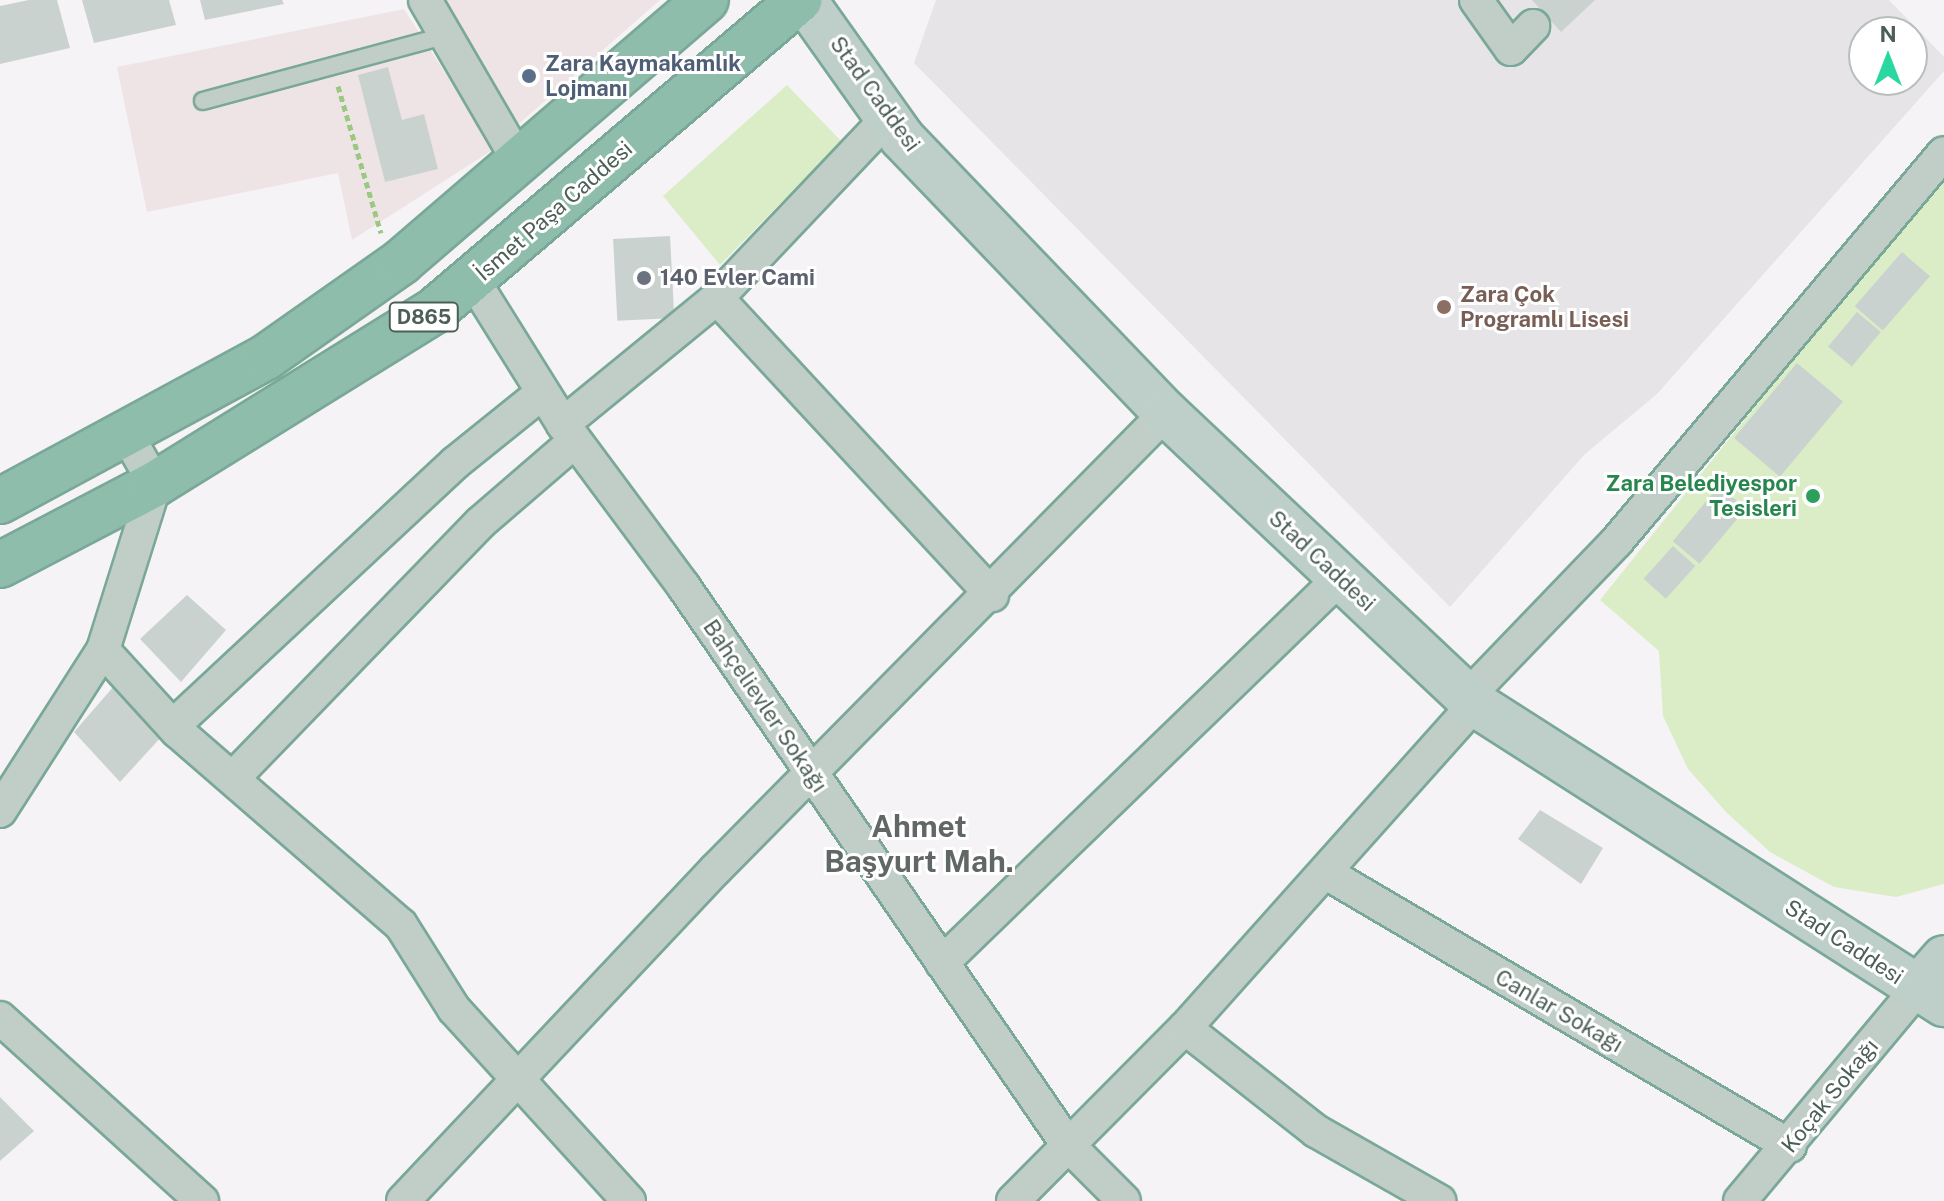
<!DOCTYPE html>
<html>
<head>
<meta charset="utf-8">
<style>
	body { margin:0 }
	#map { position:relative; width:1944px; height:1201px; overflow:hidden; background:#f5f3f5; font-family:"Public Sans",sans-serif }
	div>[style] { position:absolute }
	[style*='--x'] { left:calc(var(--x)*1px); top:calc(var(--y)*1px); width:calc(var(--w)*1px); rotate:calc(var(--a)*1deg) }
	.commercial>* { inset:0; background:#eee4e6 }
	.education>* { inset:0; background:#e6e4e6 }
	.green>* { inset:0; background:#daedc7 }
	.building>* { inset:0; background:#cad2d0; transform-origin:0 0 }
	.path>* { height:5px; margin-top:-2.5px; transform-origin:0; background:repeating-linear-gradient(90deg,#9cc981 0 6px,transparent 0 10px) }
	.roads { filter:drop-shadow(2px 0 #7aa898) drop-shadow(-2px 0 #7aa898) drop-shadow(0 2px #7aa898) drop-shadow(0 -2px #7aa898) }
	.lane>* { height:16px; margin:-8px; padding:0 8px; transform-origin:8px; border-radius:8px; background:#c0cec7 }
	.street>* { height:32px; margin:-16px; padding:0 16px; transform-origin:16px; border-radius:16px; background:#c0cec7 }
	.secondary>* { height:44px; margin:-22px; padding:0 22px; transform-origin:22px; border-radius:22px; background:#becfc9 }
	.highway>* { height:44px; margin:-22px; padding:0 22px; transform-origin:22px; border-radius:22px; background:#8fbdac }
	.dots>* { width:22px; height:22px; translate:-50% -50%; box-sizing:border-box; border:4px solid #fff; border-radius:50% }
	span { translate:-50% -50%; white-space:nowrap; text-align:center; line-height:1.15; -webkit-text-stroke:6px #fff; paint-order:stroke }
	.shield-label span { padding:2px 6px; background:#fff; border:2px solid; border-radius:6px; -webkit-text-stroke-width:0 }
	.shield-label { font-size:20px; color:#4c5f57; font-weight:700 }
	.service-label { font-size:22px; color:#4e5e75; font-weight:700 }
	.left { translate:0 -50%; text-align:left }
	.street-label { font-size:22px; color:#4c5f57 }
	.worship-label { font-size:22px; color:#5b616d; font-weight:700 }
	.education-label { font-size:22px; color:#785e54; font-weight:700 }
	.leisure-label { font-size:22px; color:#27864d; font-weight:700 }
	.right { translate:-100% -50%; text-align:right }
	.district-label { font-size:30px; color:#606765; font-weight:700 }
	.north { position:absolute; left:1848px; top:16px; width:80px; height:80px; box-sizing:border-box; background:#fff; border:2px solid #b7bfbc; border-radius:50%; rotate:0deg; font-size:22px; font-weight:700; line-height:32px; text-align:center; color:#4c5f57 }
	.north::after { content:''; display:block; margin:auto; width:28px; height:36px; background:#2bd7a0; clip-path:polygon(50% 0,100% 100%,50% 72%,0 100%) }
</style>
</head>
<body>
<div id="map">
	<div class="commercial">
		<i style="clip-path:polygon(441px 0,660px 0,514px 128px)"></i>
		<i style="clip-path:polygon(404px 9px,494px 149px,352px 240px,338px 173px,147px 212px,117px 67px)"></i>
	</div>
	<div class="education">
		<i style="clip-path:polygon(evenodd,936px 0,1889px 0,1944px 57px,1944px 71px,1657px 394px,1585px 454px,1450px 607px,914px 63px,936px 0,1864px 32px,1912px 32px,1912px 80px,1864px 80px,1864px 32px)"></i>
	</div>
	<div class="green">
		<i style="clip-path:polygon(787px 85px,841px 141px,720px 265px,663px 196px)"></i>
		<i style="clip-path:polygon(1944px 171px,1944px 884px,1896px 897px,1834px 887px,1770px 852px,1726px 812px,1688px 769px,1663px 716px,1659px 651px,1600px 600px)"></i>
	</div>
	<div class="building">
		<i style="clip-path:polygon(29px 0,57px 0,70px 48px,0 64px,0 6px)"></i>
		<i style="clip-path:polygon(82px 0,169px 0,176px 25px,94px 43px)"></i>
		<i style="clip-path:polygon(200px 0,282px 0,284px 4px,205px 20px)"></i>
		<i style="clip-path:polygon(1532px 0,1595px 0,1561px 32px)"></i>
		<i style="clip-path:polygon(388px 67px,402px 120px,424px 114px,438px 169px,385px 182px,358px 75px)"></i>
		<i style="left:670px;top:236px;width:82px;height:57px;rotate:87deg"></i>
		<i style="left:1902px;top:252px;width:37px;height:72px;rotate:41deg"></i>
		<i style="left:1857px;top:312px;width:31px;height:45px;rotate:40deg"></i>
		<i style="left:1797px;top:363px;width:60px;height:98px;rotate:40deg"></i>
		<i style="left:1719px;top:486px;width:35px;height:72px;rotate:40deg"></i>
		<i style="left:1673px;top:546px;width:30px;height:44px;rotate:42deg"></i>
		<i style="clip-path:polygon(187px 595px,226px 630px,181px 682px,140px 639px)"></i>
		<i style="clip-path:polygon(114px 686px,162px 736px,120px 782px,74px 732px)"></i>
		<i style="clip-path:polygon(1540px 810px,1603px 848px,1581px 884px,1518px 839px)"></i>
		<i style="clip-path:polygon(0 1097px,34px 1131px,0 1161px)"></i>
	</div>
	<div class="path">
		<i style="--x:338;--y:86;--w:153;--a:73.7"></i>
	</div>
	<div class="roads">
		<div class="lane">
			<i style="--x:203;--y:101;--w:250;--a:-15.1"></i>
		</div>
		<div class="street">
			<i style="--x:425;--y:0;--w:189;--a:59.8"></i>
			<i style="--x:1476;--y:0;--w:60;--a:54.5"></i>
			<i style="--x:1511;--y:49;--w:32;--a:-46"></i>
			<i style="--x:473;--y:280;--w:170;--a:58"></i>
			<i style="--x:563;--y:424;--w:203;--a:53.4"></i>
			<i style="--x:684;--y:587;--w:677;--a:55.47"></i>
			<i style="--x:1068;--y:1145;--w:79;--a:45"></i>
			<i style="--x:717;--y:298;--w:405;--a:47.2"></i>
			<i style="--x:563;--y:424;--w:199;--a:-39.3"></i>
			<i style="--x:717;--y:298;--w:248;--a:-46.5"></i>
			<i style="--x:103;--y:650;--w:110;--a:47.6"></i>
			<i style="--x:177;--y:731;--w:296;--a:40.9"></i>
			<i style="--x:401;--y:925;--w:99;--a:57.8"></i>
			<i style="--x:454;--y:1009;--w:260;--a:47.7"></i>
			<i style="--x:1467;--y:697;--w:216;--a:-46.1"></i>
			<i style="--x:1617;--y:541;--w:507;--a:-49.88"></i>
			<i style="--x:173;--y:726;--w:386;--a:-43"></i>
			<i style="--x:455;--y:463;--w:112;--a:-38.8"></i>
			<i style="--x:235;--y:776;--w:352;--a:-45.9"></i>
			<i style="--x:480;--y:523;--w:125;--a:-40.8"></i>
			<i style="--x:0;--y:811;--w:191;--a:-57.4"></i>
			<i style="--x:103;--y:650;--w:174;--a:-72.6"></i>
			<i style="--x:155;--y:484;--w:56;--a:-119.7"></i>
			<i style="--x:1328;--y:874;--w:536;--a:30.49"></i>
			<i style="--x:942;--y:963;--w:554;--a:-44.05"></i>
			<i style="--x:0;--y:1018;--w:273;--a:42.2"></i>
			<i style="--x:1185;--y:1028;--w:167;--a:38.2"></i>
			<i style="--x:1316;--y:1131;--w:142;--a:29.6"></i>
			<i style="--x:403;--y:1201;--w:455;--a:-46.7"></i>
			<i style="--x:715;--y:870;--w:642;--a:-45.38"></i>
			<i style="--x:1013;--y:1201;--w:244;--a:-45.2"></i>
			<i style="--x:1185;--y:1028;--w:435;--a:-48.2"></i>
			<i style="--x:1740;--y:1201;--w:276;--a:-50.1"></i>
		</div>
		<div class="secondary">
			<i style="--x:804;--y:0;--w:169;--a:54.6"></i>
			<i style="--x:902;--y:138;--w:381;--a:46.2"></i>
			<i style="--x:1166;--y:413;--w:424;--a:43.3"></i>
			<i style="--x:1475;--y:704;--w:557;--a:32.61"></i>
			<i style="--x:1917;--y:989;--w:41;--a:-48.9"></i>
		</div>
		<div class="highway">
			<i style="--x:0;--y:501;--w:302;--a:-28.4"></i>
			<i style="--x:266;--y:357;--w:165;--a:-35.1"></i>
			<i style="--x:401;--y:262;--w:402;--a:-40.7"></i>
			<i style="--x:0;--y:565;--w:175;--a:-27.6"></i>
			<i style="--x:155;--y:484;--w:328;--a:-31.8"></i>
			<i style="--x:434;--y:311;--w:480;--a:-40.4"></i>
		</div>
	</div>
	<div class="dots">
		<i style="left:529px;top:76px;background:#5c6f8a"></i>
		<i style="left:644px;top:278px;background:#6b7280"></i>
		<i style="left:1444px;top:307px;background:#8d6e63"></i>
		<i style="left:1813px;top:496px;background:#2e9e5b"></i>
	</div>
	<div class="shield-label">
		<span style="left:424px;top:317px">D865</span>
	</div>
	<div class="service-label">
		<span class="left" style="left:545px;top:76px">Zara Kaymakamlık<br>Lojmanı</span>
	</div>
	<div class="street-label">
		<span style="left:875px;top:94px;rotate:54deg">Stad Caddesi</span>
		<span style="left:554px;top:211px;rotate:-41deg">İsmet Paşa Caddesi</span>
		<span style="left:1322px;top:561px;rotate:43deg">Stad Caddesi</span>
		<span style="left:765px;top:706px;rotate:56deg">Bahçelievler Sokağı</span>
		<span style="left:1844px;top:942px;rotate:33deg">Stad Caddesi</span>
		<span style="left:1559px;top:1011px;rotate:30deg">Canlar Sokağı</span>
		<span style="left:1830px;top:1096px;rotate:-51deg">Koçak Sokağı</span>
	</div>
	<div class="worship-label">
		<span class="left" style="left:660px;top:278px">140 Evler Cami</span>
	</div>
	<div class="education-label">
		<span class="left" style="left:1460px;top:307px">Zara Çok<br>Programlı Lisesi</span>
	</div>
	<div class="leisure-label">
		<span class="right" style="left:1797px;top:496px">Zara Belediyespor<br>Tesisleri</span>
	</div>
	<div class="district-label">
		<span style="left:919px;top:843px">Ahmet<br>Başyurt Mah.</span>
	</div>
	<div class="north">N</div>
</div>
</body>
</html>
